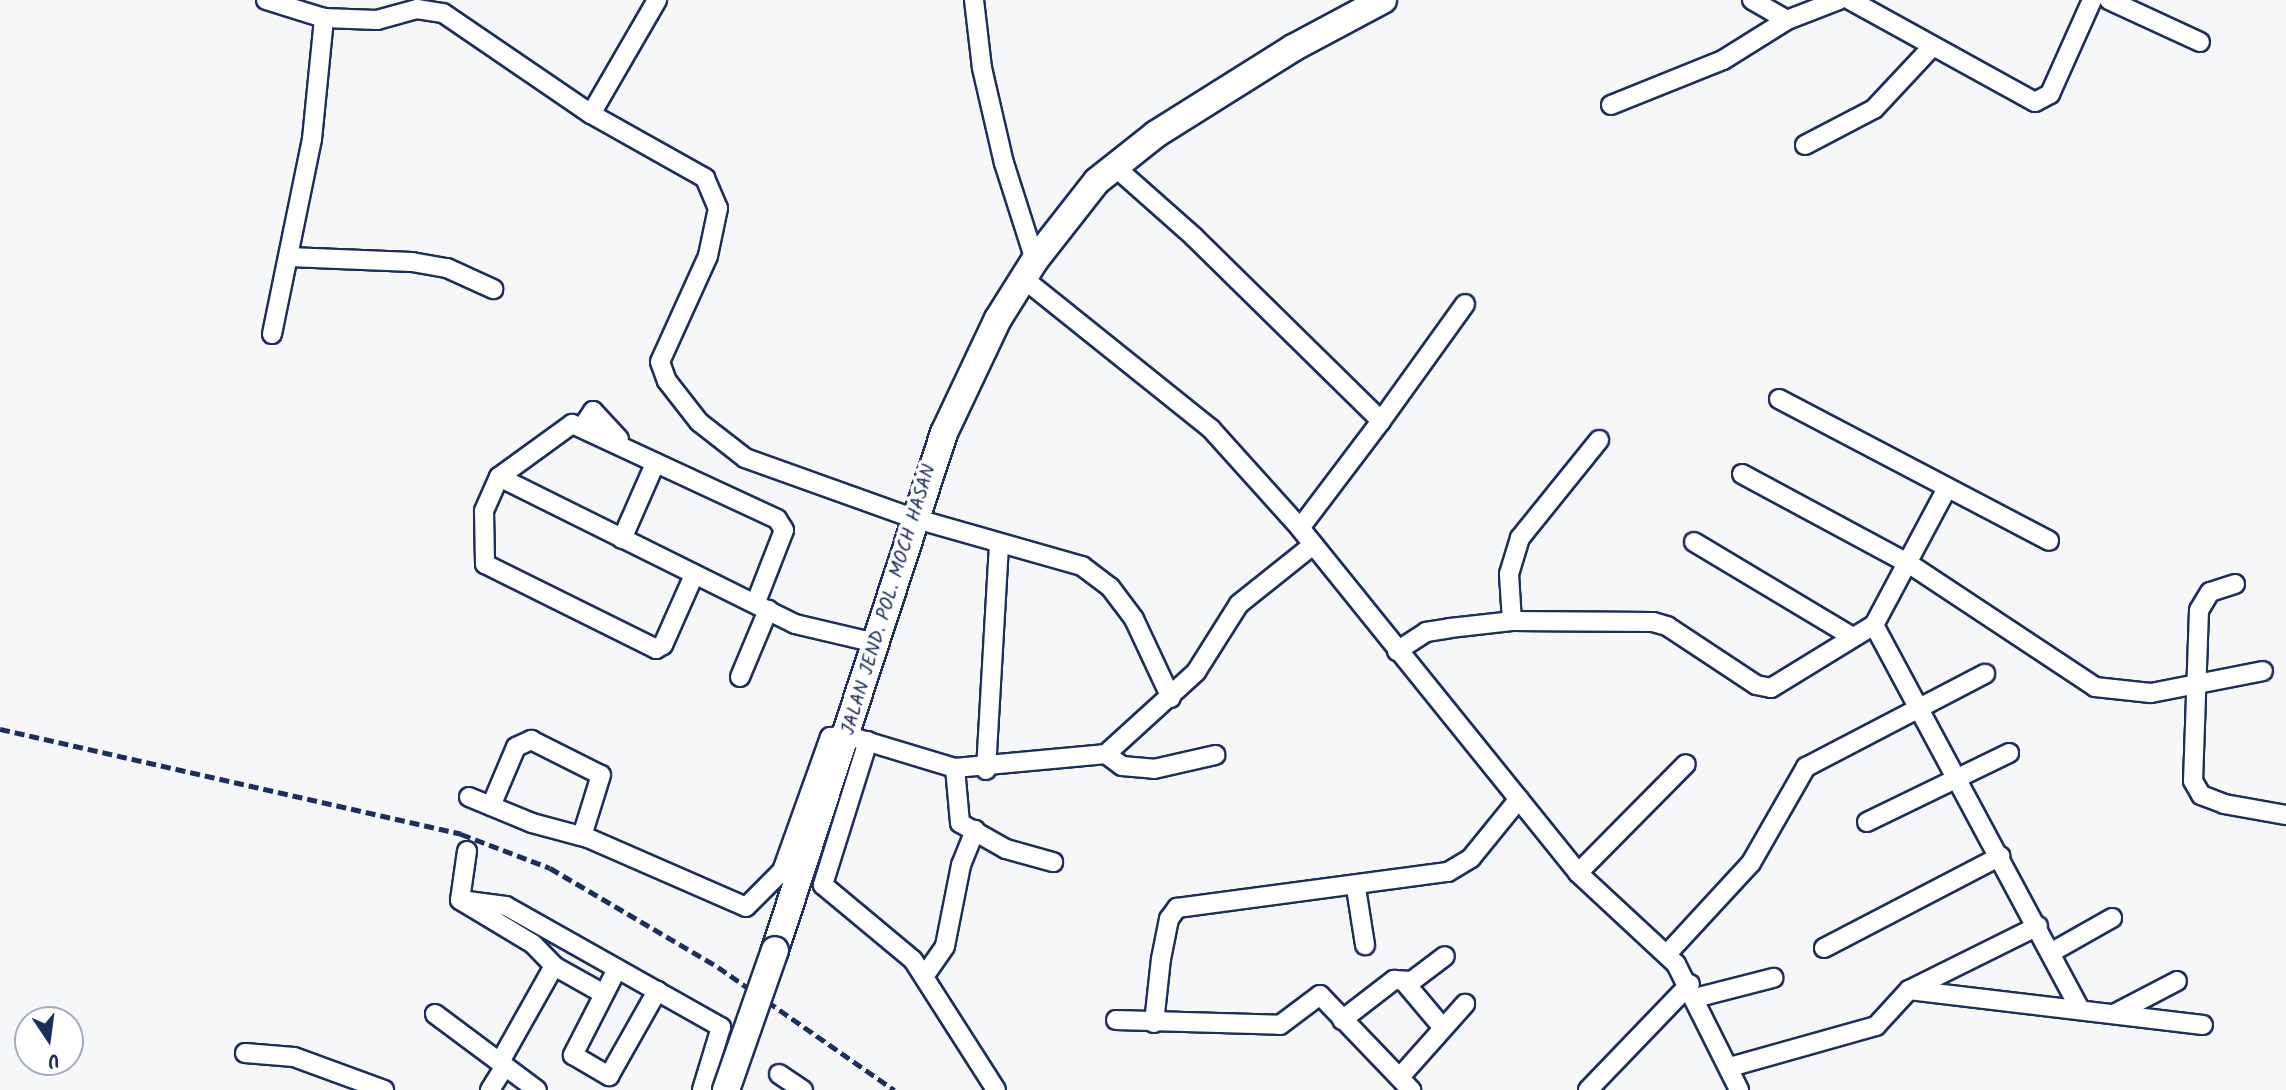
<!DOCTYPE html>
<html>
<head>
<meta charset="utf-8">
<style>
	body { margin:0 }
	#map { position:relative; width:2286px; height:1090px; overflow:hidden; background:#f6f7f9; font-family:Kalam,sans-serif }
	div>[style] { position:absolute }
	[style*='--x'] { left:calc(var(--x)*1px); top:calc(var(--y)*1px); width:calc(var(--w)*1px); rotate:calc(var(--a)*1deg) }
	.roads { filter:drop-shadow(2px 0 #1b2f5e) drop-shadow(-2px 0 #1b2f5e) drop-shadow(0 2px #1b2f5e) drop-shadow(0 -2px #1b2f5e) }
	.minor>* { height:18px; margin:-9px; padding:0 9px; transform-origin:9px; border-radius:9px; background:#fff }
	.secondary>* { height:26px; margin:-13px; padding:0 13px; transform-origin:13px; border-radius:13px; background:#fff }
	.rail>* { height:5px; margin-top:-2.5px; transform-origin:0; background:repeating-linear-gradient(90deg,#1b2f5e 0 10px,transparent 0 15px) }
	.bridges { filter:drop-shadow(2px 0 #1b2f5e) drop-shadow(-2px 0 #1b2f5e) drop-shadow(0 2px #1b2f5e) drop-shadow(0 -2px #1b2f5e) }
	.secondary-bridge>* { height:26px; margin:-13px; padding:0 13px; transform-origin:13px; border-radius:13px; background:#fff }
	span { translate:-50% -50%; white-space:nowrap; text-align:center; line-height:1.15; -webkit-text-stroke:7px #fff; paint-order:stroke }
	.street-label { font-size:19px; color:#1b2f5e }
	.north { position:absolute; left:14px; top:1006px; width:70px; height:70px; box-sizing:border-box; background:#fff; border:2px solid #a4acbf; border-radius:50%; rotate:167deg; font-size:19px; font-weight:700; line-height:28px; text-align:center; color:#1b2f5e }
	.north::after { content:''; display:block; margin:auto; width:24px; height:32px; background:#1b2f5e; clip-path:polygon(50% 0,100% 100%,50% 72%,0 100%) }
</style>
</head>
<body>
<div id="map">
	<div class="roads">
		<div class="minor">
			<i style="--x:266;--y:0;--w:61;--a:17.2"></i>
			<i style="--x:324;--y:18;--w:53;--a:2.2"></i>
			<i style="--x:377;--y:20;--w:41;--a:-15.4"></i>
			<i style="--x:417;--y:9;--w:26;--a:9"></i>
			<i style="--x:443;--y:13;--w:179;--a:34.3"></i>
			<i style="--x:591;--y:114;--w:131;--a:29.3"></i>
			<i style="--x:705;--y:178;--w:33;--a:67"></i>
			<i style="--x:718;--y:208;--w:49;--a:101.8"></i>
			<i style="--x:708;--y:256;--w:116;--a:114.4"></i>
			<i style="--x:660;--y:362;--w:20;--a:70"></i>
			<i style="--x:667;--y:381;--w:52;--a:52"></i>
			<i style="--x:699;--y:422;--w:58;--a:38"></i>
			<i style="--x:745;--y:458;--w:178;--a:19.7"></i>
			<i style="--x:913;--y:518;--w:176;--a:15.9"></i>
			<i style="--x:1082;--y:566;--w:35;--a:37"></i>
			<i style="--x:1110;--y:587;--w:40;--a:53"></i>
			<i style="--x:1134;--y:619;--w:87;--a:64.9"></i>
			<i style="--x:974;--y:0;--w:68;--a:83.3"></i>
			<i style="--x:982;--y:68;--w:98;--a:77"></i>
			<i style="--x:1004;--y:163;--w:102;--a:72.3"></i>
			<i style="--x:1752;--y:0;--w:40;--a:29.7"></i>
			<i style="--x:1787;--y:20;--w:56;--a:-21"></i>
			<i style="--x:1850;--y:0;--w:211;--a:28.9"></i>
			<i style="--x:2035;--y:102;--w:17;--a:-28"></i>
			<i style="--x:2050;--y:94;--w:103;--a:-65.9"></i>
			<i style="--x:2109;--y:0;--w:100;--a:24.8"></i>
			<i style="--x:1611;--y:105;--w:121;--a:-21.9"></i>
			<i style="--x:1723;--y:60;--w:75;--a:-32"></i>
			<i style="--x:591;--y:114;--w:132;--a:-59.9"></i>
			<i style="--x:1805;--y:145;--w:78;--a:-27.6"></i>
			<i style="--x:1874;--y:109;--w:85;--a:-46.9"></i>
			<i style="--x:1114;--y:166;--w:106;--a:41.5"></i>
			<i style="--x:1193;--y:236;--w:264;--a:44.5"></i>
			<i style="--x:1381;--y:421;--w:134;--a:127.1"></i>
			<i style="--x:289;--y:257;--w:123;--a:2.3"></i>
			<i style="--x:412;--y:262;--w:36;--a:10"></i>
			<i style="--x:447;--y:268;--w:51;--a:24.5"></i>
			<i style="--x:1024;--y:279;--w:240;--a:38.7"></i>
			<i style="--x:1211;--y:429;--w:133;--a:48"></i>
			<i style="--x:1300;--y:528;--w:443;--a:51.1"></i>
			<i style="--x:1578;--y:873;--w:134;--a:42.9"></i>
			<i style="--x:1676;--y:964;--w:141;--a:63.4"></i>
			<i style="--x:272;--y:334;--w:199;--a:-78.4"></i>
			<i style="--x:312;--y:139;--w:122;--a:-84.3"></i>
			<i style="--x:1779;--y:399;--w:305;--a:27.7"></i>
			<i style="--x:1381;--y:421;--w:144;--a:-54.3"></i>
			<i style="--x:583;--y:426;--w:18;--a:-56"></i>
			<i style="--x:593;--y:411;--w:38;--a:47"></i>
			<i style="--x:1742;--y:474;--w:192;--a:28.3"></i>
			<i style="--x:1911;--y:565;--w:221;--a:33.5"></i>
			<i style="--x:2095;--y:687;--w:56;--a:6.1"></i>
			<i style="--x:2151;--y:693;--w:114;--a:-11.1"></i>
			<i style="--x:499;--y:477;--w:37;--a:114"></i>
			<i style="--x:484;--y:511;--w:53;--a:88.9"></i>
			<i style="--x:485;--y:564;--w:191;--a:26.4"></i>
			<i style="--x:656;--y:649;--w:8;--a:-30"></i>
			<i style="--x:663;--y:645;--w:77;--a:-66.1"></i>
			<i style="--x:622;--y:539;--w:82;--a:-66.3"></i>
			<i style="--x:1694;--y:542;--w:185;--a:30.9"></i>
			<i style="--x:2235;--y:584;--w:26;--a:162"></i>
			<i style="--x:2210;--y:592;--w:21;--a:121"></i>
			<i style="--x:2199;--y:610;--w:171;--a:92"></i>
			<i style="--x:2193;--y:781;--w:16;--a:60"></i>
			<i style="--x:2201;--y:795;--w:25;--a:21"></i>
			<i style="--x:2224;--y:804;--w:63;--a:10.1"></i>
			<i style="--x:756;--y:602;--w:77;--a:-68.7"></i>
			<i style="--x:784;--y:530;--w:13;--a:-122"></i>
			<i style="--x:777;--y:519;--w:226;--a:-155.1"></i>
			<i style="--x:572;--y:424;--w:90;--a:144"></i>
			<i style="--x:499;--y:477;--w:330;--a:26.4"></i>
			<i style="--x:795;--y:624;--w:83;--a:13.2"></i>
			<i style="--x:1512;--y:621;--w:47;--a:-93.7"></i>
			<i style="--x:1509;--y:574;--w:38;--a:-73"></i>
			<i style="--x:1520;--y:538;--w:126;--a:-51.1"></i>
			<i style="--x:1874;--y:625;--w:436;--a:61.8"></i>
			<i style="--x:1397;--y:651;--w:35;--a:-33"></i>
			<i style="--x:1426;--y:632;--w:24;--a:-9"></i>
			<i style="--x:1450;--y:628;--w:62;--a:-6.4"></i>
			<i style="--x:1512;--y:621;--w:141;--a:0.4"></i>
			<i style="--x:1653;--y:622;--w:15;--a:16"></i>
			<i style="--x:1667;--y:626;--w:107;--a:33.5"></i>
			<i style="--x:1756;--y:685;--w:15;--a:11"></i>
			<i style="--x:1771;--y:688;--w:121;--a:-31.5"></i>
			<i style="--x:1874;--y:625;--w:155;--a:-61.9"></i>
			<i style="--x:740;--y:677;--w:73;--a:-67.3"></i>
			<i style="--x:868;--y:741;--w:151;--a:107.4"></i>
			<i style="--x:823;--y:885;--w:117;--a:39.8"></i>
			<i style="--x:913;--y:960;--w:154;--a:57.4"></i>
			<i style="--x:1106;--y:754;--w:20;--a:37"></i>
			<i style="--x:1122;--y:766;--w:32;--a:5"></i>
			<i style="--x:1154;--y:769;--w:63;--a:-12.9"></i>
			<i style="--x:955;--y:768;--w:55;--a:84.8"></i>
			<i style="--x:960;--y:823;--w:53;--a:29.5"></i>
			<i style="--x:1006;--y:849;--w:49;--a:15.5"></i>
			<i style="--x:986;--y:770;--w:227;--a:-86.7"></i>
			<i style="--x:469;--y:797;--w:68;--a:22.4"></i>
			<i style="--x:532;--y:823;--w:58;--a:15"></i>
			<i style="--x:588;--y:838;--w:172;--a:23.6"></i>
			<i style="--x:746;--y:907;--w:51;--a:-45"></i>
			<i style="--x:782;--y:871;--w:142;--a:-70.3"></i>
			<i style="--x:830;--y:737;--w:19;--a:-3"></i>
			<i style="--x:849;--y:736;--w:111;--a:16.8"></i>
			<i style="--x:955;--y:768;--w:152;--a:-5.3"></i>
			<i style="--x:1106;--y:754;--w:122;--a:-42.3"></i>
			<i style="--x:1196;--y:672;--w:80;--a:-57.7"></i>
			<i style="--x:1239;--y:604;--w:95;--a:-38.6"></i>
			<i style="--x:491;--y:806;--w:64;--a:-67"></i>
			<i style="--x:516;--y:747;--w:17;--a:-25"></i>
			<i style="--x:531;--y:740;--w:78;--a:26.6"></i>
			<i style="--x:601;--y:775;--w:64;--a:107.3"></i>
			<i style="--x:1867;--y:822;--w:158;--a:-25.9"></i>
			<i style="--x:467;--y:851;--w:49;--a:98.1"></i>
			<i style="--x:460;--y:900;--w:85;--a:31.1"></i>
			<i style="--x:533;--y:944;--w:30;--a:46"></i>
			<i style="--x:554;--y:966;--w:110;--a:119.4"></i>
			<i style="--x:1578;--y:873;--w:153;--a:-45.3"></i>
			<i style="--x:1356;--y:888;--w:58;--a:81"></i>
			<i style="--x:460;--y:900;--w:46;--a:7.4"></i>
			<i style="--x:506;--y:906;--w:247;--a:29.4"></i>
			<i style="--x:721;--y:1027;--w:66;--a:106.8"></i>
			<i style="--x:1824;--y:948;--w:199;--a:-27.5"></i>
			<i style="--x:2052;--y:952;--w:69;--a:-29.5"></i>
			<i style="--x:1667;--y:954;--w:124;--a:-47.3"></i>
			<i style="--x:1751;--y:863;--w:111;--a:-60.2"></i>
			<i style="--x:1806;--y:767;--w:202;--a:-27.5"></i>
			<i style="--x:554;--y:966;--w:57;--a:29.2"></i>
			<i style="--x:617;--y:969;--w:97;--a:117.1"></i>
			<i style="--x:573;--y:1055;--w:42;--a:30.3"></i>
			<i style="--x:609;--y:1076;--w:98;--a:-60.5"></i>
			<i style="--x:925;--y:975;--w:35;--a:-55"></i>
			<i style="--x:945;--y:946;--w:83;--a:-78.8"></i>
			<i style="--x:961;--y:865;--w:38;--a:-68"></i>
			<i style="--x:1406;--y:984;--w:57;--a:49.9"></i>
			<i style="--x:1909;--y:990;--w:296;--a:6.8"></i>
			<i style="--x:1695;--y:998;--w:81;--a:-14.4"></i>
			<i style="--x:435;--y:1014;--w:127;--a:36.7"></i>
			<i style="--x:2114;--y:1014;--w:71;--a:-27.6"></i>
			<i style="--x:1116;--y:1020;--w:164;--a:1.7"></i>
			<i style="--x:1280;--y:1025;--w:50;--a:-36.9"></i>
			<i style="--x:1320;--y:995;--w:132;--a:46.2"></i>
			<i style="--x:1342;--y:1020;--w:66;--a:-37.6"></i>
			<i style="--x:1394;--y:980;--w:18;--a:3"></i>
			<i style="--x:1412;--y:981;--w:41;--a:-37.1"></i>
			<i style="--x:1154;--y:1023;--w:64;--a:-83.8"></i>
			<i style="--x:1161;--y:959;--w:41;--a:-78.7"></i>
			<i style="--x:1169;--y:919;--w:14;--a:-54"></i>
			<i style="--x:1177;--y:908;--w:273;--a:-7.6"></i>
			<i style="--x:1448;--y:872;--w:27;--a:-31"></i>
			<i style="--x:1471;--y:858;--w:76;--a:-50.9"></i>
			<i style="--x:245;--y:1053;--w:49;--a:4.7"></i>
			<i style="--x:294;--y:1057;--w:96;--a:20.1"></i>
			<i style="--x:1730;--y:1067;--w:152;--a:-15.7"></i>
			<i style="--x:1876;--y:1026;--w:49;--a:-47.5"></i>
			<i style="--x:1909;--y:990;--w:144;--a:-26.4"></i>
			<i style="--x:779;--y:1074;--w:29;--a:34"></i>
			<i style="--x:1400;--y:1077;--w:98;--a:-48.3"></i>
			<i style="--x:490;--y:1090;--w:28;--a:-58"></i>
			<i style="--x:1588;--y:1090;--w:147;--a:-46.1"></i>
		</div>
		<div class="secondary">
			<i style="--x:775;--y:950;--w:544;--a:-71.9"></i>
			<i style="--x:944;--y:433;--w:126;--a:-64.7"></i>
			<i style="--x:998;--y:319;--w:70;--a:-57.9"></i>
			<i style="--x:1035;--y:260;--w:100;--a:-51.9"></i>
			<i style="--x:1097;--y:181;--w:75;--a:-38.5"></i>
			<i style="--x:1156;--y:134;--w:162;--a:-32.1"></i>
			<i style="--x:1293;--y:48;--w:102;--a:-28.1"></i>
		</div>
	</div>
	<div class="rail">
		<i style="--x:0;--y:729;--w:473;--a:12.8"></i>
		<i style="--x:461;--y:834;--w:95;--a:20.9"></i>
		<i style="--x:550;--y:868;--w:195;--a:30.5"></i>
		<i style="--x:718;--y:967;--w:215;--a:34.9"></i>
	</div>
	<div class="bridges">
		<div class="secondary-bridge">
			<i style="--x:726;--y:1090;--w:148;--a:-70.7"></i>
		</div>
	</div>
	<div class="street-label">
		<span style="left:890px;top:600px;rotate:-73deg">JALAN JEND. POL. MOCH HASAN</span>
	</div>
	<div class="north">U</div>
</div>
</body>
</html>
